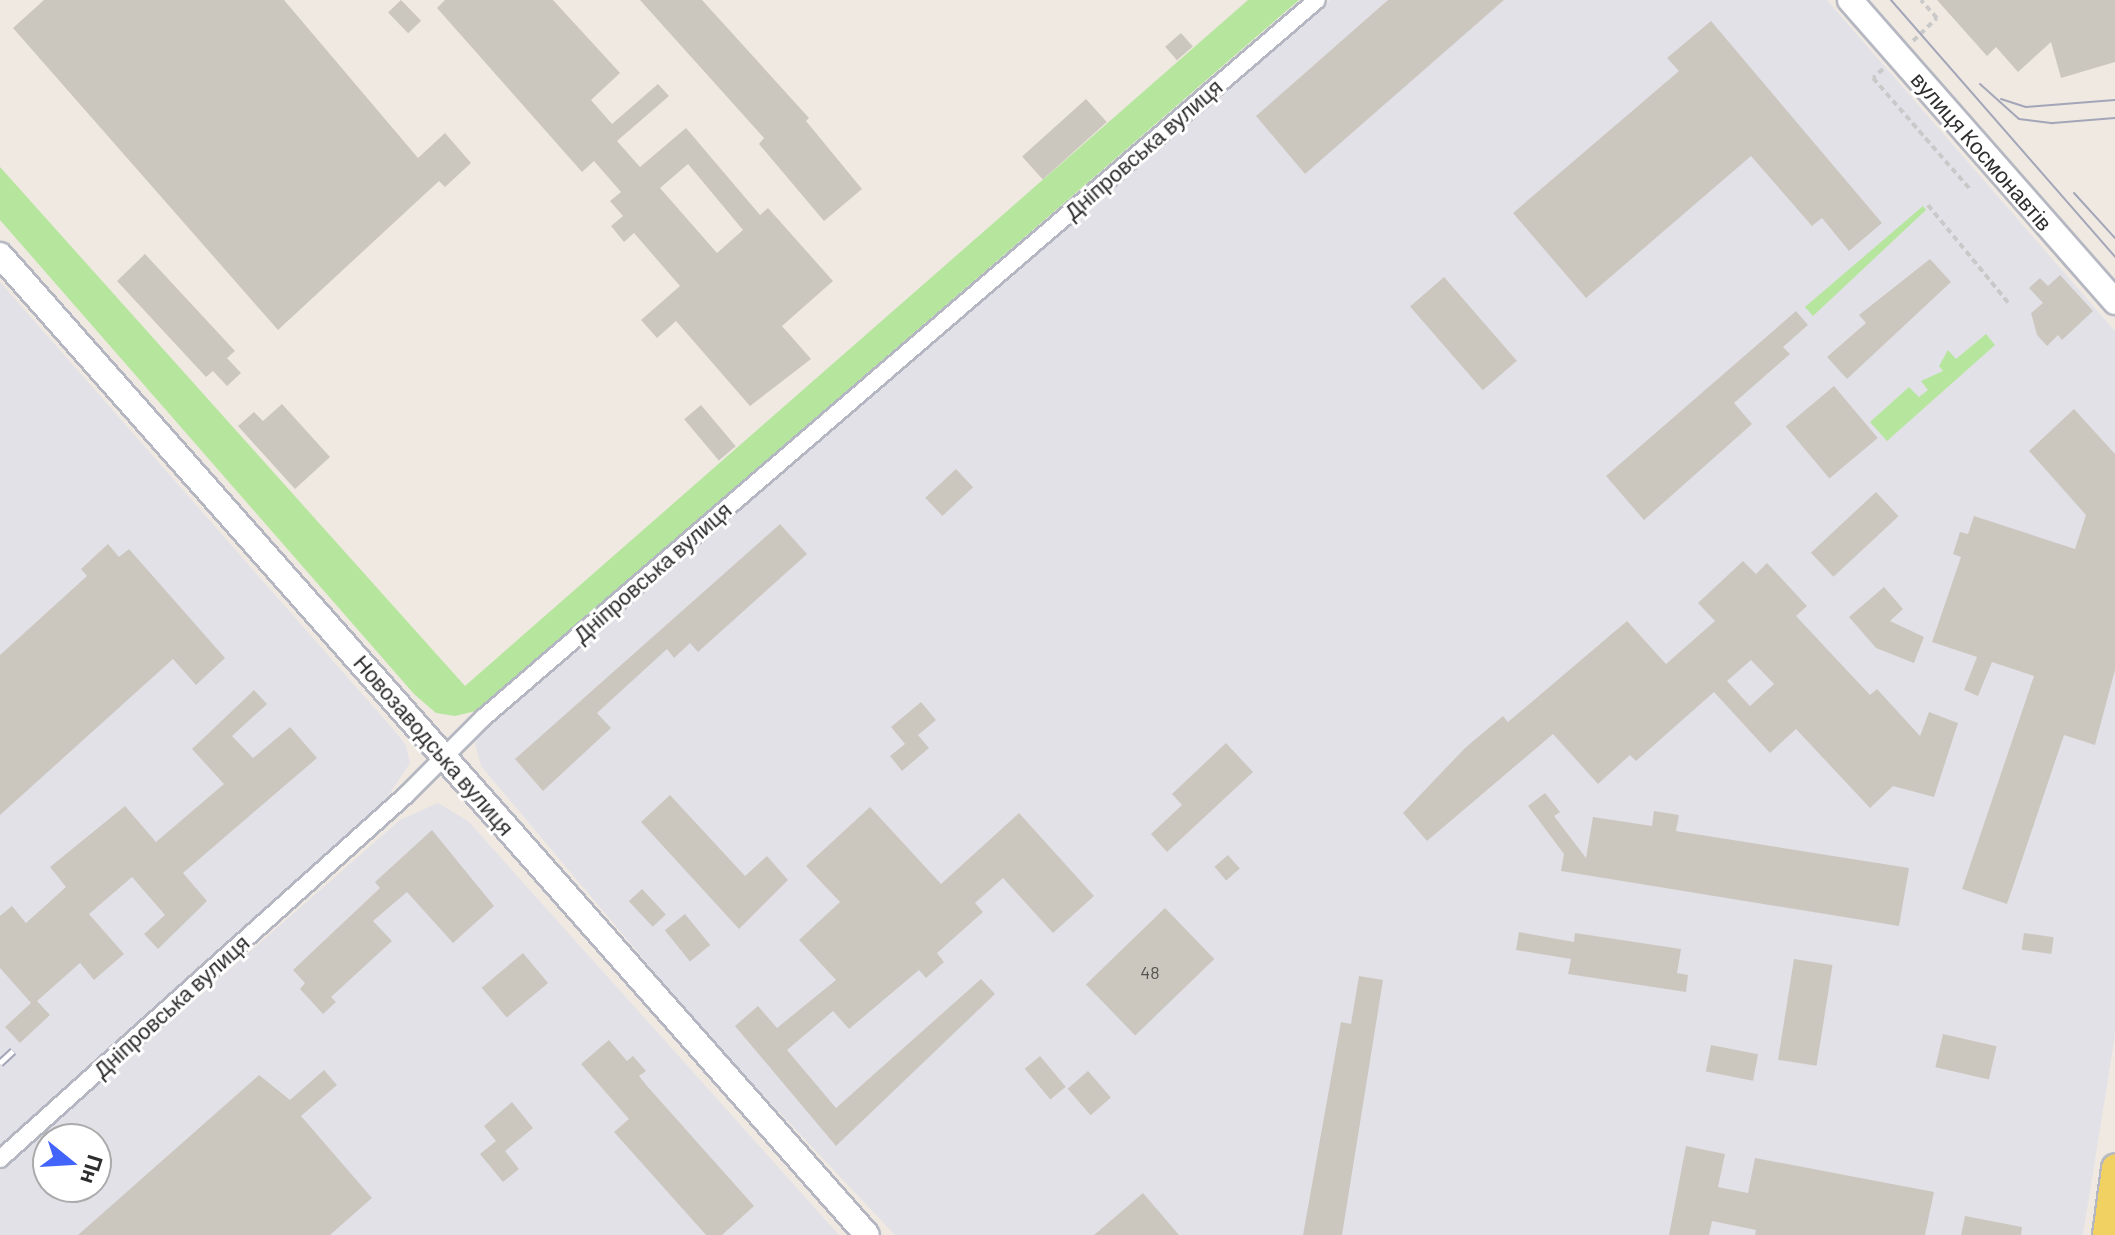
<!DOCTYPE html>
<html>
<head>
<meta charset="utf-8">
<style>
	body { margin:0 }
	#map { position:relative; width:2115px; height:1235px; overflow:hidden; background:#efe9e1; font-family:Barlow,sans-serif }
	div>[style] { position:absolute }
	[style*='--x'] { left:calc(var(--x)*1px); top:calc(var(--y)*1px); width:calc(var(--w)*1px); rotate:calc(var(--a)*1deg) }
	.industrial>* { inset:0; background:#e3e1e8 }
	.green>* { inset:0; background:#b6e59e }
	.building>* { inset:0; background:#cbc7bf; transform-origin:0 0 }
	.path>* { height:4px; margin-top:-2px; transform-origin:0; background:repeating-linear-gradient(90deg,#c9c9c9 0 6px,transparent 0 10px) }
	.roads { filter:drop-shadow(2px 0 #b4b7c1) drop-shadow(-2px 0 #b4b7c1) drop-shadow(0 2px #b4b7c1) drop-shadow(0 -2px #b4b7c1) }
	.street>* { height:16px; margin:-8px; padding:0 8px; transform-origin:8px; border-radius:8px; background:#fff }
	.secondary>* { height:24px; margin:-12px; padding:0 12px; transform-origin:12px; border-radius:12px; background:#fff }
	.primary>* { height:26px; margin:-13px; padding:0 13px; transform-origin:13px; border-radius:13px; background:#f2d163 }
	.tram>* { height:2px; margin:-1px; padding:0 1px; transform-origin:1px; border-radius:1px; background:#a3a6b8 }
	.rail>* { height:9px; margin-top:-4.5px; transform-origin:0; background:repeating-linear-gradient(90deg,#fff 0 18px,#a3a6b8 0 36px); box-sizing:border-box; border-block:2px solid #a3a6b8 }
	span { translate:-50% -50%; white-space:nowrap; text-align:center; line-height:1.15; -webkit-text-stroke:6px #fff; paint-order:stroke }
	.number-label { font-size:18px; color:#555452 }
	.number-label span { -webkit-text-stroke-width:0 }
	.street-label { font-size:22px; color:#2e2e2e }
	.north { position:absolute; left:32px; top:1123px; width:80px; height:80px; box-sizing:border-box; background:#fff; border:2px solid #ababab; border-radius:50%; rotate:108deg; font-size:22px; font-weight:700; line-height:32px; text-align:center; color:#2e2e2e }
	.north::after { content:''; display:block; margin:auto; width:28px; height:36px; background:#4264fb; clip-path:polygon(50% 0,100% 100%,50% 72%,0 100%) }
</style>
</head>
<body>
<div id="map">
	<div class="industrial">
		<i style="clip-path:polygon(1330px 0,1827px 0,2115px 331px,2115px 1035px,2083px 1235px,895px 1235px,715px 1044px,481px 766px,475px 743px,480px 733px)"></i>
		<i style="clip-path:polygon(0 282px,393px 729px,406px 745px,410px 763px,386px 799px,0 1146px)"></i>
		<i style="clip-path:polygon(evenodd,438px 803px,468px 821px,839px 1235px,0 1235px,0 1171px,400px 820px,438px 803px,48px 1139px,96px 1139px,96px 1187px,48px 1187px,48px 1139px)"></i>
	</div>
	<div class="green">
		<i style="clip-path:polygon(1248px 0,1299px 0,476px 711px,455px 716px,436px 713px,414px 694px,0 220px,0 167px,465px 686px)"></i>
		<i style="clip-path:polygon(1923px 206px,1926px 210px,1813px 316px,1805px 307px)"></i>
		<i style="clip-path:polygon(1986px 334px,1995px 345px,1887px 441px,1870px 422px,1909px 387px,1919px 397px,1928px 390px,1921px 381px,1943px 371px,1939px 366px,1948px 350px,1956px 359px)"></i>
	</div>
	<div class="building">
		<i style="clip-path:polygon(44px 0,284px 0,418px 158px,445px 133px,471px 163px,445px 187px,439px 181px,278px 330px,13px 28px)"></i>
		<i style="left:401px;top:0;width:29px;height:18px;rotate:46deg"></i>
		<i style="clip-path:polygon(evenodd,445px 0,553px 0,620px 73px,591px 100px,612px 124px,658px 84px,669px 96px,617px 141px,640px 167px,686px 128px,760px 215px,768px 208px,833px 281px,782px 326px,811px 359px,750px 406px,676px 321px,657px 338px,641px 320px,680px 286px,634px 233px,624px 242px,611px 226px,623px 216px,610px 201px,621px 192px,594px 161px,582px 172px,437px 8px,445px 0,688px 164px,743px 230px,717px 253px,660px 188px,688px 164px)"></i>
		<i style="clip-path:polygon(640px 0,702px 0,809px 118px,806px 121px,862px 189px,824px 221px,759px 144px,764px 138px)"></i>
		<i style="clip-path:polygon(1388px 0,1504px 0,1305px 174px,1256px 116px)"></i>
		<i style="clip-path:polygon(1937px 0,2115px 0,2115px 62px,2061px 78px,2051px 42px,2018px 72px,1996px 47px,1987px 56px)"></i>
		<i style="clip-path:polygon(1711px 21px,1882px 223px,1849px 251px,1822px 218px,1812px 226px,1751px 156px,1586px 298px,1513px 213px,1679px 71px,1667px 58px)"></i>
		<i style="left:1181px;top:33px;width:18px;height:21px;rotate:49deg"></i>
		<i style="left:1086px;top:99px;width:31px;height:86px;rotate:48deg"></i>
		<i style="clip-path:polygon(145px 254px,235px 351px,227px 358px,241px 373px,227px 386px,213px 371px,206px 377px,117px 281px)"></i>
		<i style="clip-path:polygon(1930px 259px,1951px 282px,1847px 379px,1827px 357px,1866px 323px,1859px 315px)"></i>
		<i style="clip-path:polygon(2060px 275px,2093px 311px,2062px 340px,2058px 335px,2047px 346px,2037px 335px,2031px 313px,2043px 303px,2029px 288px,2040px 278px,2048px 286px)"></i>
		<i style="left:1444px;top:277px;width:111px;height:45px;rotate:49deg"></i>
		<i style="clip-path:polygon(1796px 311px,1808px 325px,1783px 347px,1790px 354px,1734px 403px,1752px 424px,1644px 520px,1606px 476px)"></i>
		<i style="left:1834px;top:386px;width:68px;height:63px;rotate:50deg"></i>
		<i style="clip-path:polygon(282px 404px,330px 457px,295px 489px,238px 426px,254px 412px,263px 421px)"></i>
		<i style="left:701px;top:405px;width:54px;height:22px;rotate:50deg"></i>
		<i style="clip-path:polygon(2074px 409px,2115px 454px,2115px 670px,2095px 745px,2064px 735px,2007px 904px,1962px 889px,2034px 676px,1992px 662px,1978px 696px,1964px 690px,1977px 657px,1932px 642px,1961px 557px,1953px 554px,1960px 532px,1968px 534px,1974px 516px,2075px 549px,2086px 515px,2029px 451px)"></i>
		<i style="left:956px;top:469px;width:25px;height:42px;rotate:47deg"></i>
		<i style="left:1876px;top:492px;width:33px;height:89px;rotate:47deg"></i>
		<i style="clip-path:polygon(780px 524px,807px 554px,698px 652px,690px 643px,674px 658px,667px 649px,597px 713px,611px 728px,543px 791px,515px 759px)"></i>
		<i style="clip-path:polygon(108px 544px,119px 557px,129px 549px,225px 658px,196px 685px,173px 659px,0 815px,0 655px,87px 576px,81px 569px)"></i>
		<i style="clip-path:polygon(evenodd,1743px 561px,1756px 574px,1767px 563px,1807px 606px,1796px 616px,1870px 695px,1877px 689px,1920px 736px,1929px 712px,1958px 723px,1934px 797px,1893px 786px,1870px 808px,1796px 729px,1770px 753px,1714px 692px,1636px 761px,1630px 755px,1598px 784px,1553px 734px,1427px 841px,1403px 813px,1465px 748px,1503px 716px,1508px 722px,1627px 621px,1666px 664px,1715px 621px,1698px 603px,1743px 561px,1751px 660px,1774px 684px,1750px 706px,1727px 681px,1751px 660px)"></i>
		<i style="clip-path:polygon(1884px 587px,1903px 609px,1890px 621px,1924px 637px,1914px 663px,1876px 648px,1849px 617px)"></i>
		<i style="clip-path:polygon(254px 690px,267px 704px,232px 736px,253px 758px,290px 727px,317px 758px,183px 873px,207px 901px,158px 949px,144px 934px,165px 915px,132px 877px,89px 914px,124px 954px,94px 980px,80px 963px,37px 1001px,50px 1015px,20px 1043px,5px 1027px,31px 1003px,0 968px,0 916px,12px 906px,26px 923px,66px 887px,50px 867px,125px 806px,156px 842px,224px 784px,192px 749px)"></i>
		<i style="clip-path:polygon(921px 702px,936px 720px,918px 735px,929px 748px,902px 771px,890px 756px,905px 744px,891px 727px)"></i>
		<i style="clip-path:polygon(1226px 743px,1253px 772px,1167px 852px,1151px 834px,1182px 805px,1172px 794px)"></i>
		<i style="clip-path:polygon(1545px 793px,1560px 812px,1554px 816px,1586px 858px,1593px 817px,1652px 826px,1654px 811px,1679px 815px,1676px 831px,1909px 868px,1899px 926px,1561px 871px,1564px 854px,1528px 806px)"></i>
		<i style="clip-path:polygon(670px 795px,745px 876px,767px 856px,788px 880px,739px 929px,641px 822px)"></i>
		<i style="clip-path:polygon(870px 807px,941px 884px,1019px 813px,1094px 896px,1053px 933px,1003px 878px,975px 903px,983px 912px,937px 953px,944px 962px,926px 978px,919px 970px,849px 1029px,833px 1011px,787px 1050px,836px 1108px,981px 979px,995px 994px,836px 1146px,735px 1026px,758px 1006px,777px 1028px,836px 980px,799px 940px,840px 902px,806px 866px)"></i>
		<i style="clip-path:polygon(432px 830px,494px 906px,453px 943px,407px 892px,373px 921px,392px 941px,331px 997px,336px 1002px,323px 1014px,300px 989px,305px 983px,293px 970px,380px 888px,375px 882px)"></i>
		<i style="left:1228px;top:855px;width:18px;height:18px;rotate:49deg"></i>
		<i style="left:642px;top:889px;width:35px;height:18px;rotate:47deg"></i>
		<i style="left:1165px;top:908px;width:71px;height:110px;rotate:46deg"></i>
		<i style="left:685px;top:914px;width:40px;height:26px;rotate:51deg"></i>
		<i style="clip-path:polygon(1519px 932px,1574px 942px,1575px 933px,1681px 949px,1677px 973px,1688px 975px,1686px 992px,1568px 974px,1571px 959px,1516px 950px)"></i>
		<i style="left:2024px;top:933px;width:30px;height:17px;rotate:8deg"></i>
		<i style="left:523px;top:953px;width:39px;height:54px;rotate:50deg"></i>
		<i style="left:1794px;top:959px;width:39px;height:102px;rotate:9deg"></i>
		<i style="clip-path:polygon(1359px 976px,1383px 980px,1342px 1235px,1303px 1235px,1341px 1022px,1351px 1024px)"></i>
		<i style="left:1943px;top:1034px;width:55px;height:34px;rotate:13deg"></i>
		<i style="clip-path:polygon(609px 1040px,627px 1061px,633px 1056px,646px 1071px,639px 1076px,647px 1086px,754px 1206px,722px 1235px,706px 1235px,614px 1132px,629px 1119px,581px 1064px)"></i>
		<i style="left:1711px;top:1045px;width:48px;height:27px;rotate:11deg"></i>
		<i style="left:1040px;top:1056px;width:40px;height:20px;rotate:50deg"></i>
		<i style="clip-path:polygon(324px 1070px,337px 1085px,301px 1116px,372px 1198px,330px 1235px,78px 1235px,259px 1075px,290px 1100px)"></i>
		<i style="left:1088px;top:1071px;width:35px;height:27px;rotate:49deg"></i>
		<i style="clip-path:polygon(512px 1102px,533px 1128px,505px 1151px,519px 1169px,503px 1182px,480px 1154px,496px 1141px,484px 1126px)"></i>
		<i style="clip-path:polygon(1686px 1146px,1725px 1154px,1718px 1187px,1748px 1193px,1755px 1158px,1934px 1192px,1925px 1235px,1755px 1235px,1756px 1230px,1712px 1221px,1709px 1235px,1669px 1235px)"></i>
		<i style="clip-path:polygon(1143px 1193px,1179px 1235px,1094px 1235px)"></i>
		<i style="clip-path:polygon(1965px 1216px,2022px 1227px,2021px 1235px,1961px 1235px)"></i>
	</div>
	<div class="path">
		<i style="--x:1913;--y:41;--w:33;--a:-44"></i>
		<i style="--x:1937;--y:18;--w:24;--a:-132"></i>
		<i style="--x:1883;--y:69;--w:13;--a:138"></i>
		<i style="--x:1873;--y:78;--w:147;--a:48.9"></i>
		<i style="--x:1928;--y:205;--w:129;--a:50.6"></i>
	</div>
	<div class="roads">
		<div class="street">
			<i style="--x:0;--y:1159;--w:545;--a:-41.88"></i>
			<i style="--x:406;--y:795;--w:109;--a:-45"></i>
			<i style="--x:483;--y:718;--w:1100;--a:-40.73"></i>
		</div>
		<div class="secondary">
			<i style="--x:1850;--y:0;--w:402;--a:48.7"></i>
			<i style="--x:0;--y:255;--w:1308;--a:48.5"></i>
		</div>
		<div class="primary">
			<i style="--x:2106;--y:1235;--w:68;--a:-82.3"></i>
		</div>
	</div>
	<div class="tram">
		<i style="--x:1891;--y:0;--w:341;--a:48.9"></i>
		<i style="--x:1980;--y:84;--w:52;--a:41.9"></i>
		<i style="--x:2019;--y:119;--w:34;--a:7"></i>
		<i style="--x:2053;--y:123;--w:62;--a:-4.6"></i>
		<i style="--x:2001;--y:99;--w:26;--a:18"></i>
		<i style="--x:2026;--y:107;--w:89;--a:-4.5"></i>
		<i style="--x:2074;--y:193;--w:61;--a:47.7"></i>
	</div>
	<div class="rail">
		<i style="--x:0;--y:1063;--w:18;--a:-43"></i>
	</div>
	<div class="number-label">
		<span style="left:1150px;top:972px">48</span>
	</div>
	<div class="street-label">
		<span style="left:1143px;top:149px;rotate:-41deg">Дніпровська вулиця</span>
		<span style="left:1982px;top:151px;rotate:49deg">вулиця Космонавтів</span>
		<span style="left:652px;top:572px;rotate:-41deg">Дніпровська вулиця</span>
		<span style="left:434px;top:745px;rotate:49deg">Новозаводська вулиця</span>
		<span style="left:171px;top:1006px;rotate:-42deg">Дніпровська вулиця</span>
	</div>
	<div class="north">Пн</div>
</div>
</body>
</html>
